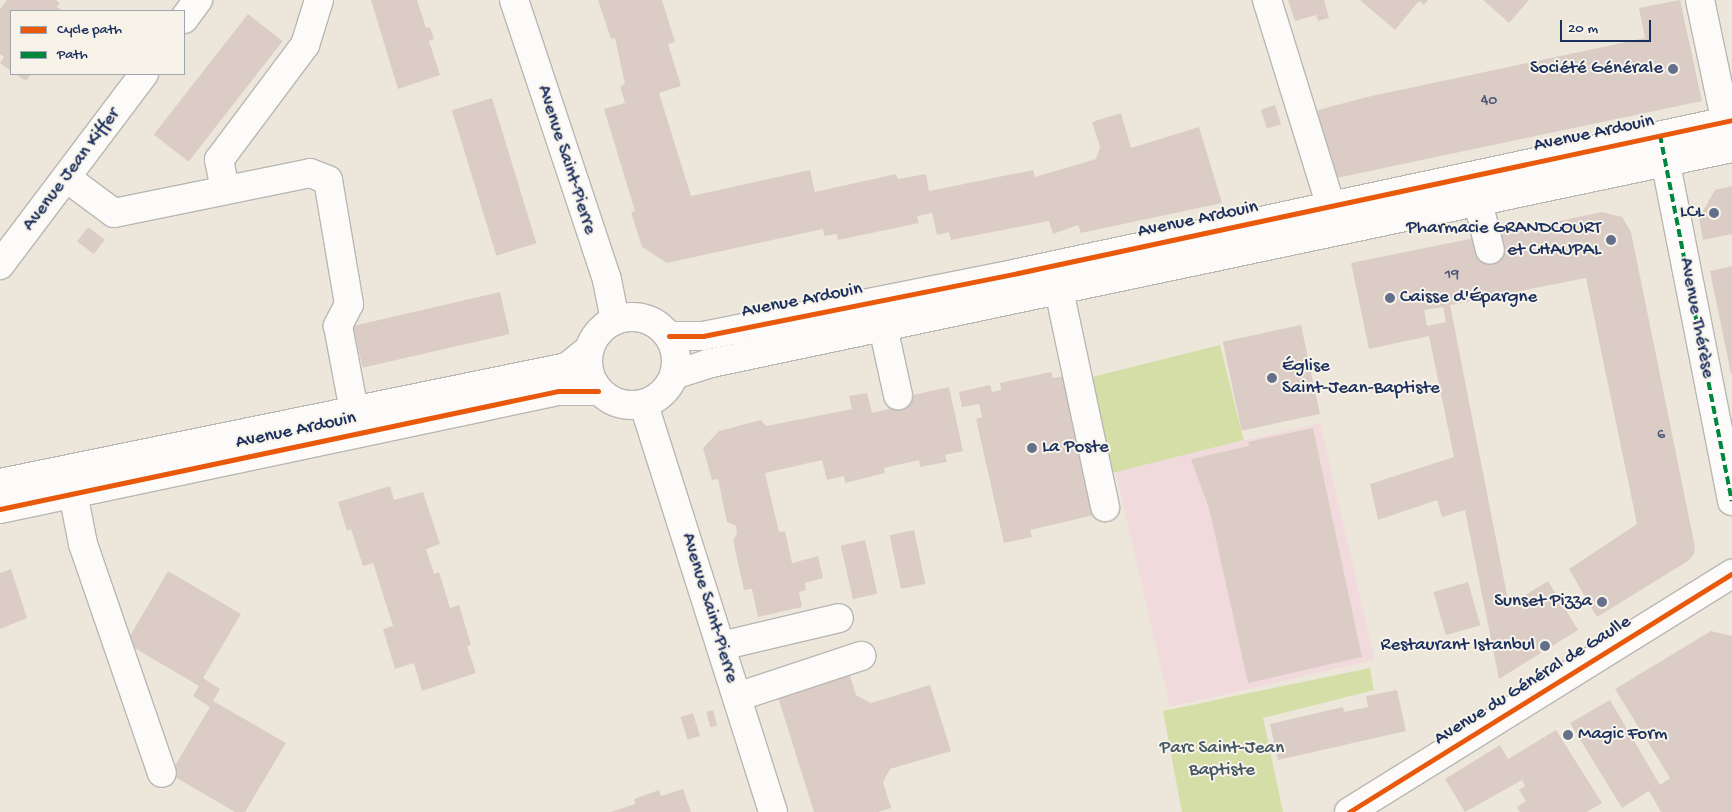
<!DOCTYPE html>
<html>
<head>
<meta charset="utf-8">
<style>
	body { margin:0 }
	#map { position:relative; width:1732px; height:812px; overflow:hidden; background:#ede7db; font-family:"Gochi Hand",sans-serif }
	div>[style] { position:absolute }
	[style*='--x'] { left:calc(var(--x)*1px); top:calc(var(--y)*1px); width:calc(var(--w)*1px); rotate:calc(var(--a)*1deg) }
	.built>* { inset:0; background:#f1dadc; transform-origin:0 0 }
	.green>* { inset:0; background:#d4dea6; transform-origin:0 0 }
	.building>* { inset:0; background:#dbcdc6; transform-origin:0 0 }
	.roads { filter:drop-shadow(1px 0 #b9b7b3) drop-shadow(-1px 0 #b9b7b3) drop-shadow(0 1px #b9b7b3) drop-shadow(0 -1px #b9b7b3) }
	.minor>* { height:28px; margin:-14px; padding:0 14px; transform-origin:14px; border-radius:14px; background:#fcfbfa }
	.minor>.ring { margin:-14px; padding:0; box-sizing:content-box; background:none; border:28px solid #fcfbfa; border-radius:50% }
	.quiet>* { height:4px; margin-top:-2px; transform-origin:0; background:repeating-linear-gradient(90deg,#00873e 0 8px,transparent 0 12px) }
	.cycleway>* { height:5px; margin:-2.5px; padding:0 2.5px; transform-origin:2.5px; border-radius:2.5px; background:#e8590c }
	.dots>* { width:14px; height:14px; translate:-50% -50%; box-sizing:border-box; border:2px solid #f7f3e8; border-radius:50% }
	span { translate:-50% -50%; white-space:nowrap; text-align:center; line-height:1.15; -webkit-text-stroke:4px #f7f3e8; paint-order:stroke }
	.number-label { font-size:16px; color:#4b5678 }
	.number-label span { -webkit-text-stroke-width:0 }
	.poi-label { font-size:19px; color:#1b2f5e }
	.right { translate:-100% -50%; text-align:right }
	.left { translate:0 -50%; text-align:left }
	.street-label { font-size:19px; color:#1b2f5e }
	.park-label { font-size:19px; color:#445965 }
	.legend { position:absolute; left:10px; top:10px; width:175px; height:65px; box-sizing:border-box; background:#f7f3e8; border:1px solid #9fa5b1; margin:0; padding:6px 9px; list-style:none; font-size:15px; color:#1b2f5e }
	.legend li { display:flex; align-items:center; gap:10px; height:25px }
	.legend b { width:25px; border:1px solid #9fa5b1 }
	.scale { position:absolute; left:1560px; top:20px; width:91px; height:22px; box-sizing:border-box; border:2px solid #1b2f5e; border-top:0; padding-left:6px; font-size:15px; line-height:18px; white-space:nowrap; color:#1b2f5e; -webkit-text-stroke:4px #f7f3e8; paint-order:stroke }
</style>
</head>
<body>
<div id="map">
	<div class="built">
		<i style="left:1320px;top:423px;width:243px;height:210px;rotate:77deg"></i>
	</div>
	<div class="green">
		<i style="left:1220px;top:345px;width:98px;height:135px;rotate:76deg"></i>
		<i style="clip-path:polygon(1370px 668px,1374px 690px,1263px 718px,1283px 812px,1182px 812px,1163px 711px)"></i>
	</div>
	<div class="building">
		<i style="clip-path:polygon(7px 0,56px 0,60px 3px,57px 7px,63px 11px,11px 11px,11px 71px,0 63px,4px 57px,0 54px,0 9px)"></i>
		<i style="clip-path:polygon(371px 0,417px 0,426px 28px,430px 27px,434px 39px,429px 41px,440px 75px,398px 89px)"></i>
		<i style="clip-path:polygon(598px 0,662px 0,675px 42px,668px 44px,681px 86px,659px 93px,691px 196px,810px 170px,815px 192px,896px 174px,898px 179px,926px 174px,929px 191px,1033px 170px,1035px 177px,1096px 159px,1100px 147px,1092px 122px,1121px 113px,1131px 148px,1199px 127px,1222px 203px,1081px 233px,1078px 225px,1053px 234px,1049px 221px,951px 240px,949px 232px,937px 235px,932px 213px,917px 216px,919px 223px,838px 240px,837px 234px,824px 236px,823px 229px,667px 263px,642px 247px,631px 212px,635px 211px,604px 109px,625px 103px,620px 86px,625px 84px,615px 38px,611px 39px)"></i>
		<i style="clip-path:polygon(1288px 0,1324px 0,1329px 18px,1318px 21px,1316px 15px,1295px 21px)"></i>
		<i style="clip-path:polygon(1360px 0,1428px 0,1424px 5px,1419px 1px,1395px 30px)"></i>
		<i style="clip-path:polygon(1483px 0,1529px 0,1509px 23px)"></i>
		<i style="clip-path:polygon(1680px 0,1702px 101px,1332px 179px,1311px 112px,1367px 97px,1645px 38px,1639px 8px)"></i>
		<i style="left:248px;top:14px;width:44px;height:153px;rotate:38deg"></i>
		<i style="clip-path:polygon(15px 74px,31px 74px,26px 81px)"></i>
		<i style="left:492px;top:98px;width:152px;height:42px;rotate:73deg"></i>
		<i style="left:1275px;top:105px;width:20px;height:15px;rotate:72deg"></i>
		<i style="clip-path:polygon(1732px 186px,1732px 234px,1703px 240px,1699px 218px,1715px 190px)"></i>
		<i style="clip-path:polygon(evenodd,1602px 212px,1622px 217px,1631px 232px,1695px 547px,1694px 554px,1688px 561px,1597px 617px,1569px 569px,1637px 524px,1586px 278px,1450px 305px,1509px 605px,1548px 581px,1578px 630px,1499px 679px,1465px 510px,1442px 517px,1437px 500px,1378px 520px,1370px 484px,1454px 457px,1429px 336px,1369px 349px,1351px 263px,1479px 237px,1483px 256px,1504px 250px,1501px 233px,1602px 212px,1443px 307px,1446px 322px,1427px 326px,1424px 310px,1443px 307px)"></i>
		<i style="left:88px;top:227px;width:21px;height:18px;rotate:37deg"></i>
		<i style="clip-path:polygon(1732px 266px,1732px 374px,1731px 374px,1710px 271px)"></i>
		<i style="left:500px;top:292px;width:43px;height:151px;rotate:77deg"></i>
		<i style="left:1301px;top:325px;width:91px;height:80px;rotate:78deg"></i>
		<i style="clip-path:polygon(1051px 372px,1053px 378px,1065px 376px,1094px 515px,1030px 530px,1032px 537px,1004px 543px,976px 419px,982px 417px,979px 404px,962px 407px,959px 392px,990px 385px,992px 392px,1001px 390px,1000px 383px)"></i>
		<i style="clip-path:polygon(949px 387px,963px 451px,945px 455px,947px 462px,920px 467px,919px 460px,884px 468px,885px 473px,845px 483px,844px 476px,827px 480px,822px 460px,765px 473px,779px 532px,785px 531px,792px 563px,818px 556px,823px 578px,805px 583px,806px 590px,799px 592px,802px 607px,758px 617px,752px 589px,744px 590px,733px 540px,737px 534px,736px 526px,727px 522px,718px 479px,712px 480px,703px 448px,719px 431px,761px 420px,766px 426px,852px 409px,849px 396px,867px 393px,872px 413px,889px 409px,887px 401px)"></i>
		<i style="clip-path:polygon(1313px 428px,1362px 657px,1248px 683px,1209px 508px,1191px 459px,1249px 446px,1248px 442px)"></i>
		<i style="clip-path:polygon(390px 486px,394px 500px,423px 492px,440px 544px,426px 549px,434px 574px,439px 572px,450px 608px,459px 605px,471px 645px,467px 646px,476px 673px,422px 691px,414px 663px,395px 669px,383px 629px,393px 626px,373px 563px,363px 566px,351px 529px,347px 531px,338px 502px)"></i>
		<i style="left:914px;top:530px;width:55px;height:25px;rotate:78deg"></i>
		<i style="left:865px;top:540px;width:55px;height:25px;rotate:77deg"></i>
		<i style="clip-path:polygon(11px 569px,27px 618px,0 629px,0 573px)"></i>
		<i style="clip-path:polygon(168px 571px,241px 614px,203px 678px,220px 689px,213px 701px,286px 743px,245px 812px,235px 812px,170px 774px,210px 707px,193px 696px,199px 686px,126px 643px)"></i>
		<i style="left:1468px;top:582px;width:45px;height:36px;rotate:74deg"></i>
		<i style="clip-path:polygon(1711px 631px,1732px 636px,1732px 812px,1661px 812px,1649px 791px,1622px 808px,1570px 723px,1610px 700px,1660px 785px,1670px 778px,1615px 689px)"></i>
		<i style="clip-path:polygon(848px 669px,856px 695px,871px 703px,930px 685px,951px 751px,890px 769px,883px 782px,891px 808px,878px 812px,814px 812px,776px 691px)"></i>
		<i style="clip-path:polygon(1397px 690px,1406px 731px,1278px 760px,1270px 724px,1343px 707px,1344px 712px,1368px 707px,1366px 696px)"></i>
		<i style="left:713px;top:710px;width:16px;height:7px;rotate:75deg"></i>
		<i style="left:693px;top:713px;width:24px;height:13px;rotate:73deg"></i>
		<i style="clip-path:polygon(1556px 730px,1602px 803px,1587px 812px,1520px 812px,1517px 807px,1526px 801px,1519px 790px,1525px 786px,1522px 780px,1465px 812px,1445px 779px,1500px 745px,1508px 759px)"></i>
		<i style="clip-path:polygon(683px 789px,691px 812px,611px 812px,635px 804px,634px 799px,659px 790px,661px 796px)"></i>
	</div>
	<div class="roads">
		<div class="minor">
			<i style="--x:514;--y:0;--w:295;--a:71.6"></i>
			<i style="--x:607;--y:280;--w:41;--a:78.7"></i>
			<i style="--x:1267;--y:0;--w:217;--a:72.8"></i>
			<i style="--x:1700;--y:0;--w:141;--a:78.1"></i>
			<i style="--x:184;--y:19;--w:24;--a:-54"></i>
			<i style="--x:1662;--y:144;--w:364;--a:78.9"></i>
			<i style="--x:68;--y:179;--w:57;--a:36.5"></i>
			<i style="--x:114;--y:213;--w:200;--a:-11.5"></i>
			<i style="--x:310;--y:173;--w:19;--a:21"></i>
			<i style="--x:328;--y:180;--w:126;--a:80.4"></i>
			<i style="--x:349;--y:304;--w:25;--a:117"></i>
			<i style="--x:338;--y:326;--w:86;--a:79.3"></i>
			<i style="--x:225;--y:190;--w:31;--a:-101"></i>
			<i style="--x:219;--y:160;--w:144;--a:-53.2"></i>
			<i style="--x:305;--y:45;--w:47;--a:-72.7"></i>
			<i style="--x:1478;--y:202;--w:49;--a:76"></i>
			<i style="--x:0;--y:265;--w:239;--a:-53"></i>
			<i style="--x:1059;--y:290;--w:222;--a:78"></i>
			<i class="ring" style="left:588px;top:317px;width:60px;height:60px"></i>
			<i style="--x:883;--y:327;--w:70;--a:77.6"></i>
			<i style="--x:669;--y:336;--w:34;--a:0"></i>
			<i style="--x:703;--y:336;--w:321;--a:-11.3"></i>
			<i style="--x:1018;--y:273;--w:730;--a:-12.09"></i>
			<i style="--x:674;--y:375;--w:35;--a:-18"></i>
			<i style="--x:707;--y:364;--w:1048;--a:-11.9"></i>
			<i style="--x:644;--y:405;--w:427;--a:72.4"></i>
			<i style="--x:0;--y:483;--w:579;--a:-11.56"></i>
			<i style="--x:567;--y:367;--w:28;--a:-39"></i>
			<i style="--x:73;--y:493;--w:52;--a:78.9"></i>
			<i style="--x:83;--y:544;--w:242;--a:71"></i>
			<i style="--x:0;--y:509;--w:570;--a:-11.94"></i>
			<i style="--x:558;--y:391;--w:40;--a:0"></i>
			<i style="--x:721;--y:646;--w:121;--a:-13.3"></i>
			<i style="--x:737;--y:697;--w:131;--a:-18.3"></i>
			<i style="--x:1349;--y:812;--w:451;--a:-31.9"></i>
		</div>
	</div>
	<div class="quiet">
		<i style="--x:1660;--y:135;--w:373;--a:78.9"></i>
	</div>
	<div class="cycleway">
		<i style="--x:669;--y:336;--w:34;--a:0"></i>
		<i style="--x:703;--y:336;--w:321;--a:-11.3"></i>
		<i style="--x:1018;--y:273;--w:730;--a:-12.09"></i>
		<i style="--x:0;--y:509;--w:570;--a:-11.94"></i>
		<i style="--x:558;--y:391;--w:40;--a:0"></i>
		<i style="--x:1349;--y:812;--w:451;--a:-31.9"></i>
	</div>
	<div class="dots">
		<i style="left:1673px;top:69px;background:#646f8a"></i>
		<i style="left:1714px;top:213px;background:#646f8a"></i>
		<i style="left:1611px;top:240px;background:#646f8a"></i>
		<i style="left:1390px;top:298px;background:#646f8a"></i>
		<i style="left:1272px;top:378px;background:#646f8a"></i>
		<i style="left:1032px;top:448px;background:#646f8a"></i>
		<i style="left:1602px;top:602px;background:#646f8a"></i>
		<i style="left:1545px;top:646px;background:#646f8a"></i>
		<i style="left:1568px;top:735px;background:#646f8a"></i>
	</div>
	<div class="number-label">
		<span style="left:1489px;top:102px">40</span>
		<span style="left:1452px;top:276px">19</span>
		<span style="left:1661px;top:436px">6</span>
	</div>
	<div class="poi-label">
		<span class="right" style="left:1663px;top:69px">Société Générale</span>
		<span class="right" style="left:1704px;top:213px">LCL</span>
		<span class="right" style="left:1601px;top:240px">Pharmacie GRANDCOURT<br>et CHAUPAL</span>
		<span class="left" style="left:1400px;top:298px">Caisse d'Épargne</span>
		<span class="left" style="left:1282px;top:378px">Église<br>Saint-Jean-Baptiste</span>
		<span class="left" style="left:1042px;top:448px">La Poste</span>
		<span class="right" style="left:1592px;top:602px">Sunset Pizza</span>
		<span class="right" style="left:1535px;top:646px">Restaurant Istanbul</span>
		<span class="left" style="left:1578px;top:735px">Magic Form</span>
	</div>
	<div class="street-label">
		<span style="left:1594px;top:134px;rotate:-12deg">Avenue Ardouin</span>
		<span style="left:566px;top:160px;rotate:72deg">Avenue Saint-Pierre</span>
		<span style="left:72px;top:170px;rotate:-53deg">Avenue Jean Kiffer</span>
		<span style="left:1198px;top:220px;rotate:-12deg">Avenue Ardouin</span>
		<span style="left:802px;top:301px;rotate:-11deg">Avenue Ardouin</span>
		<span style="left:1696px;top:318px;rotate:79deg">Avenue Thérèse</span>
		<span style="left:296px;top:431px;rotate:-12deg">Avenue Ardouin</span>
		<span style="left:709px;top:608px;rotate:73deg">Avenue Saint-Pierre</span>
		<span style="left:1533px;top:681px;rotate:-32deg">Avenue du Général de Gaulle</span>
	</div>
	<div class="park-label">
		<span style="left:1222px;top:760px">Parc Saint-Jean<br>Baptiste</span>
	</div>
	<ul class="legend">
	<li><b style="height:6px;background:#e8590c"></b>Cycle path</li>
	<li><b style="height:6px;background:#00873e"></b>Path</li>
	</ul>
	<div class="scale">20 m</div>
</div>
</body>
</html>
